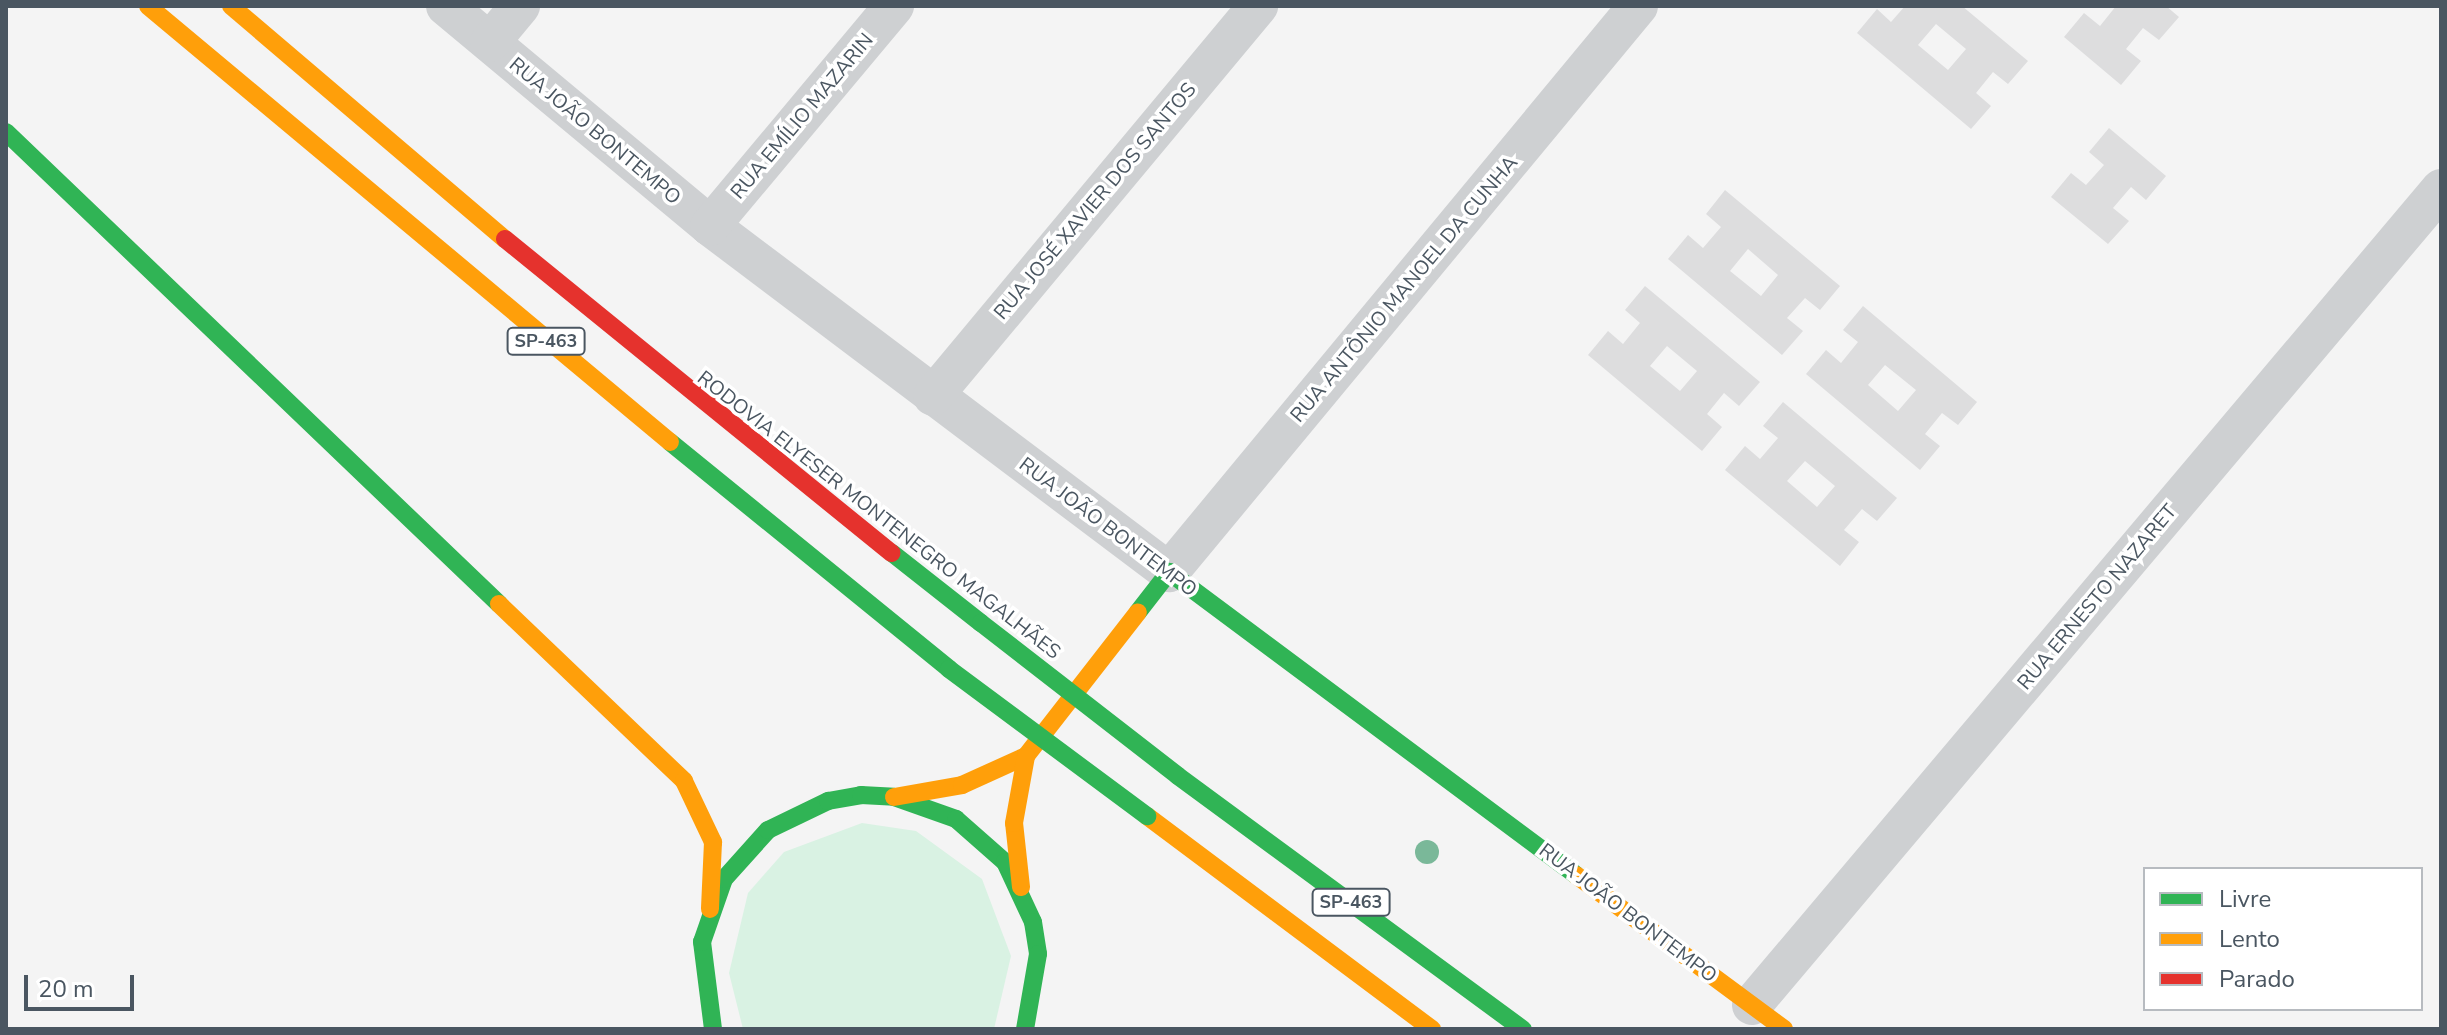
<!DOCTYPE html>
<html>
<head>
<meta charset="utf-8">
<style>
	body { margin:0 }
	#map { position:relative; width:2447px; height:1035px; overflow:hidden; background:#f4f4f4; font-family:"Nunito Sans",sans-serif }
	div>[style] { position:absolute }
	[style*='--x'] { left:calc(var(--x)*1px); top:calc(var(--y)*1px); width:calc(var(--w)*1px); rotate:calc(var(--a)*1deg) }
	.green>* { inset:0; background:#d9f2e3 }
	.building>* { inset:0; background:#ddddde }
	.street>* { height:40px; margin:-20px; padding:0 20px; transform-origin:20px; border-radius:20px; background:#ced0d2 }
	.fast>* { height:18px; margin:-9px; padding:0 9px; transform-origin:9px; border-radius:9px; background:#30b455 }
	.slow>* { height:18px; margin:-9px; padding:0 9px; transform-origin:9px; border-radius:9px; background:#ff9f0a }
	.jam>* { height:18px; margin:-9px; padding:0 9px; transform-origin:9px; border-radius:9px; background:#e5322d }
	.fast-bridge>* { height:18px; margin:-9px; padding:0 9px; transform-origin:9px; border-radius:9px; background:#30b455 }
	.trees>* { width:24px; height:24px; margin:-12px; border-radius:50%; background:#7ab899 }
	span { translate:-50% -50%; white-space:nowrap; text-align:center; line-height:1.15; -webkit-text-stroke:7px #fff; paint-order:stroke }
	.shield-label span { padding:2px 6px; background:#fff; border:2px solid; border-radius:6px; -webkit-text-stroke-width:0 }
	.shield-label { font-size:18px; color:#4a5661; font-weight:700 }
	.street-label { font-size:20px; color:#4a5661 }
	.frame { position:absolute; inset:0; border:8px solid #4a5661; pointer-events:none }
	.legend { position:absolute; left:2143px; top:867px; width:280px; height:144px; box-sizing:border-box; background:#fff; border:2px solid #b7bbc0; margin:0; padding:10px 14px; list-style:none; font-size:24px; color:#4a5661 }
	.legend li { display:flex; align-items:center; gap:16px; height:40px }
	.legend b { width:40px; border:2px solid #b7bbc0 }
	.scale { position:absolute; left:24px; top:975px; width:110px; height:36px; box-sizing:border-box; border:4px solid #4a5661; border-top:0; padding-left:10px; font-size:24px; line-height:28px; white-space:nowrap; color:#4a5661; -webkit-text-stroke:6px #fff; paint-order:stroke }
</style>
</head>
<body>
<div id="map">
	<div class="green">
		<i style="clip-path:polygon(862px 823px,916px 831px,982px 879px,1011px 956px,994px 1029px,743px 1029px,729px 973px,748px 893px,784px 852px)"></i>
	</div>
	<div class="building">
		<i style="clip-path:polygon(evenodd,1905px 6px,1962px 6px,2028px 61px,2008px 84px,1993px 72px,1976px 93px,1991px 106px,1971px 129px,1857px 33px,1877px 9px,1891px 22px,1905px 6px,1936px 24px,1966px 49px,1948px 70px,1918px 45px,1936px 24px)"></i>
		<i style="clip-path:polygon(2116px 6px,2166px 6px,2179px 17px,2159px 40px,2143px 28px,2126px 49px,2141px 61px,2121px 85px,2064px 37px,2084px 13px,2100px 26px)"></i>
		<i style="clip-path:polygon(2109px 128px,2166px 176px,2146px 200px,2131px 187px,2113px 208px,2129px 221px,2108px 244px,2051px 197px,2071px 173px,2086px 185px,2104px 165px,2089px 152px)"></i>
		<i style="clip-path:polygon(evenodd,1725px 190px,1840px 286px,1820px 310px,1805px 298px,1787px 318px,1803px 331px,1782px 355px,1668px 259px,1688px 235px,1703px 248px,1721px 227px,1706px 214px,1725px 190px,1748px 249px,1778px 275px,1761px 296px,1730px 271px,1748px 249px)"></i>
		<i style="clip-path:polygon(evenodd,1645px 286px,1760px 382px,1739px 406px,1724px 393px,1707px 414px,1722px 427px,1702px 451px,1588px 355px,1608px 331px,1623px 344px,1640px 323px,1625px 310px,1645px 286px,1667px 346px,1697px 371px,1680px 391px,1650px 366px,1667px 346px)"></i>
		<i style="clip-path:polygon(evenodd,1863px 306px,1977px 402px,1958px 425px,1942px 413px,1925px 434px,1940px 446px,1920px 470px,1806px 374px,1826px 350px,1841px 363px,1858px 342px,1843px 330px,1863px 306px,1885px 365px,1916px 390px,1898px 411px,1868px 385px,1885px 365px)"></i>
		<i style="clip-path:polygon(evenodd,1783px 402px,1897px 498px,1877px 521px,1862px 509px,1844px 530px,1859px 542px,1840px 566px,1725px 470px,1745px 446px,1760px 459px,1778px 438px,1763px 426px,1783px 402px,1805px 461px,1835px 486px,1817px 507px,1787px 481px,1805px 461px)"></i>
	</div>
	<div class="street">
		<i style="--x:446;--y:6;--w:344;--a:39.8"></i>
		<i style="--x:710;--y:226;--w:575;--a:37.01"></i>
		<i style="--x:1169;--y:572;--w:735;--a:-50.35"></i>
		<i style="--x:490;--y:42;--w:47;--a:-50.2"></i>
		<i style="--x:710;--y:226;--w:287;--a:-50.1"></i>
		<i style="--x:933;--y:396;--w:508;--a:-50.19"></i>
		<i style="--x:1752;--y:1005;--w:1068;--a:-49.82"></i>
	</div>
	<div class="fast">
		<i style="--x:6;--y:132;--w:683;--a:43.75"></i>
		<i style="--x:670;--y:442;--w:360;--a:39.1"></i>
		<i style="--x:892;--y:553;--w:113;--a:38.2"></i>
		<i style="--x:1138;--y:612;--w:51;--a:-52.2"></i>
		<i style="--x:1169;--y:572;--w:507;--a:36.67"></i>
		<i style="--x:1178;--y:776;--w:428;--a:36.3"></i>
		<i style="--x:713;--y:1029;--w:88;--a:-97.2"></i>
		<i style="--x:702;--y:942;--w:67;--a:-70.8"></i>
		<i style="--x:724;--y:879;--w:66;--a:-48.1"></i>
		<i style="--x:768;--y:830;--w:67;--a:-25.8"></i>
		<i style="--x:828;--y:801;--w:34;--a:-10"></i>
		<i style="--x:861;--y:795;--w:33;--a:3"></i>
		<i style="--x:894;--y:797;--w:66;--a:19.5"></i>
		<i style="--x:956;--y:819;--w:65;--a:41.3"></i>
		<i style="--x:1005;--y:862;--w:66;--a:65"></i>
		<i style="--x:1033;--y:922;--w:32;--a:81"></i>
		<i style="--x:1038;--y:954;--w:76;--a:99.8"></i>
	</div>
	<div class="slow">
		<i style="--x:148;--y:6;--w:680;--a:39.87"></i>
		<i style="--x:231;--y:6;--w:360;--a:40.4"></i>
		<i style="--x:499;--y:604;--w:256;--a:43.7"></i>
		<i style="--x:684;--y:781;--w:68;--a:64.6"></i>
		<i style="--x:713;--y:842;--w:67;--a:92.6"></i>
		<i style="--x:894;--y:797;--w:69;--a:-10"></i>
		<i style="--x:962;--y:785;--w:70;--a:-24.4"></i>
		<i style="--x:1026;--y:756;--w:182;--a:-52.1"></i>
		<i style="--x:1147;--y:816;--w:356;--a:36.8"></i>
		<i style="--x:1576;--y:875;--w:259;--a:36.5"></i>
		<i style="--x:1021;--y:887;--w:64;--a:-96.2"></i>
		<i style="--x:1014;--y:823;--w:68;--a:-79.8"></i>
	</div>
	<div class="jam">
		<i style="--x:505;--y:239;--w:498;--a:39.1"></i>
	</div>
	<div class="fast-bridge">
		<i style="--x:981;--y:623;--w:249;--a:37.8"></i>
		<i style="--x:949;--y:669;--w:247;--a:36.6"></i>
	</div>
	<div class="trees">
		<i style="left:1427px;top:852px"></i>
	</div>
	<div class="shield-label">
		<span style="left:546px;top:341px">SP-463</span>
		<span style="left:1351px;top:902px">SP-463</span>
	</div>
	<div class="street-label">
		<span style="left:802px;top:116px;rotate:-50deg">RUA EMÍLIO MAZARIN</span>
		<span style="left:595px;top:131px;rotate:40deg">RUA JOÃO BONTEMPO</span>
		<span style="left:1095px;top:201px;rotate:-50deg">RUA JOSÉ XAVIER DOS SANTOS</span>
		<span style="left:1404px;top:289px;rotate:-50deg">RUA ANTÔNIO MANOEL DA CUNHA</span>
		<span style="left:879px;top:515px;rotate:38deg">RODOVIA ELYESER MONTENEGRO MAGALHÃES</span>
		<span style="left:1108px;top:527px;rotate:37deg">RUA JOÃO BONTEMPO</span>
		<span style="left:2097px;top:597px;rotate:-50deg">RUA ERNESTO NAZARET</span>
		<span style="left:1628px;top:913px;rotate:37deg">RUA JOÃO BONTEMPO</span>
	</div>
	<div class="frame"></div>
	<ul class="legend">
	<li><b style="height:10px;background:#30b455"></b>Livre</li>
	<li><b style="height:10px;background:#ff9f0a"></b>Lento</li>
	<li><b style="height:10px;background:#e5322d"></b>Parado</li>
	</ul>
	<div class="scale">20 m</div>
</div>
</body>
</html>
